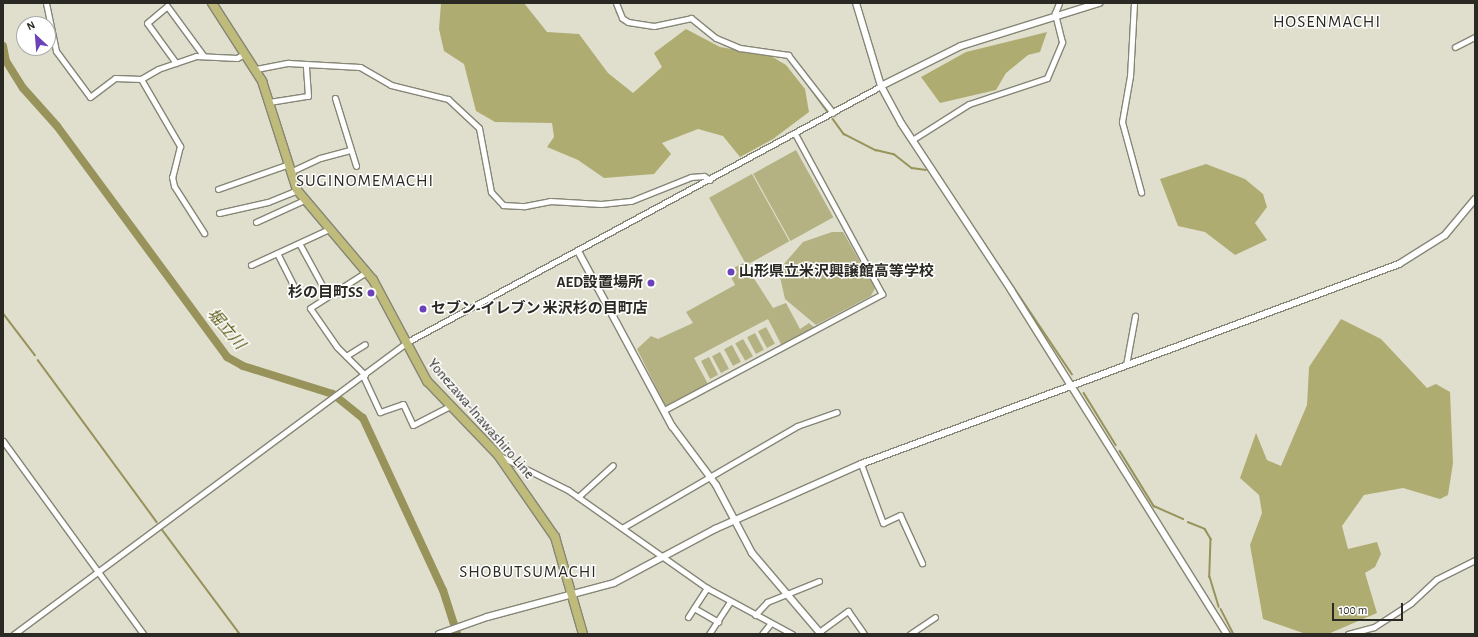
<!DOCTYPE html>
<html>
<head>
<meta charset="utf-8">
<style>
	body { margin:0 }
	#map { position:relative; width:1478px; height:637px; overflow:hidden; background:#e0dfce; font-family:"Alegreya Sans","Noto Sans JP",sans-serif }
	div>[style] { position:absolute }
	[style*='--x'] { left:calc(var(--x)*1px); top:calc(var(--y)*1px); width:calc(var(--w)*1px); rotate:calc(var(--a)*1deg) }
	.green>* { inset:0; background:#b4b183; transform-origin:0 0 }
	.forest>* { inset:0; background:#afac71 }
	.stream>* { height:1.5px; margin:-0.75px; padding:0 0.75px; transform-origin:0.75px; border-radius:0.75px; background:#97935a }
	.river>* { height:8px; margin:-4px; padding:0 4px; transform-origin:4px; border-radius:4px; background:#97935a }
	.roads { filter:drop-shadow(1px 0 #868676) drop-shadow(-1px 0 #868676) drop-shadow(0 1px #868676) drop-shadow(0 -1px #868676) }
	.minor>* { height:5px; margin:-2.5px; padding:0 2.5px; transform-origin:2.5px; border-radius:2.5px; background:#fff }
	.tertiary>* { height:6px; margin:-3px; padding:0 3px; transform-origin:3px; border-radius:3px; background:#fff }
	.primary>* { height:8px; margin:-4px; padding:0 4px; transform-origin:4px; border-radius:4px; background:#bfbb7a }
	.dots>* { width:11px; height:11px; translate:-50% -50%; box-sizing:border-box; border:2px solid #fff; border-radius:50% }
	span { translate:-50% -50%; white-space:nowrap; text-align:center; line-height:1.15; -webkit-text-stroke:3px #fff; paint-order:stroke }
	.poi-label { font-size:15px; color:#2a2923; font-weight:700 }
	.left { translate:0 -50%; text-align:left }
	.right { translate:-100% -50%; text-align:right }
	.street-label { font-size:15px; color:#2a2923 }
	.water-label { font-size:16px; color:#544f06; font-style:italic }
	.quarter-label { font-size:17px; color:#2a2923; letter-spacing:1px }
	.frame { position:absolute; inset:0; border:4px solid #2a2923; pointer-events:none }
	.north { position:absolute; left:16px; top:16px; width:40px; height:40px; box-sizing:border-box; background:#fff; border:1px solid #aaa9a7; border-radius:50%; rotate:334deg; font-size:11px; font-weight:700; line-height:16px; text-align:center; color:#2a2923 }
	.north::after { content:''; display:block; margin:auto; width:14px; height:18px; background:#6b42ba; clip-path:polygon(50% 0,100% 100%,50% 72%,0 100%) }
	.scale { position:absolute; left:1332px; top:603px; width:71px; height:18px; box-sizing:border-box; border:2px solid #2a2923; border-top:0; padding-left:5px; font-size:12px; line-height:14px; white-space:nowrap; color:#2a2923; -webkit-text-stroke:3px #fff; paint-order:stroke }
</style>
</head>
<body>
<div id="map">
	<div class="green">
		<i style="left:796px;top:150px;width:77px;height:49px;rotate:61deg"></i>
		<i style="left:752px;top:174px;width:77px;height:49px;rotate:61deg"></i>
		<i style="clip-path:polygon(832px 232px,843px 232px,875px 288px,871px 296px,816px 325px,785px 299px,780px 277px,783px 265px,803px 242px)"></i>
		<i style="clip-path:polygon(744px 263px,773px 308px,786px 303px,800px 329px,809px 323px,815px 328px,782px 346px,768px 319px,694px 358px,708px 384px,666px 407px,637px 349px,651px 336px,658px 339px,693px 323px,686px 312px,735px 285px,731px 277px,735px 267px)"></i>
		<i style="left:766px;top:327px;width:19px;height:9px;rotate:62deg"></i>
		<i style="left:755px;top:333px;width:19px;height:9px;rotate:62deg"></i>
		<i style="left:743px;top:339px;width:20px;height:9px;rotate:60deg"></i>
		<i style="left:732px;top:345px;width:19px;height:9px;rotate:62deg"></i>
		<i style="left:720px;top:352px;width:19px;height:9px;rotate:62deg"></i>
		<i style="left:709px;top:357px;width:20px;height:9px;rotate:63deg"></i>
	</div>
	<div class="forest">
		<i style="clip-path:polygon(441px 3px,524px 3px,547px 32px,579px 34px,608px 73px,633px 93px,662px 67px,654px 53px,686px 29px,720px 47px,771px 56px,786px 65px,805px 89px,809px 112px,773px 139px,740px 157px,723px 136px,698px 129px,662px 143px,671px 154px,654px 174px,604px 178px,578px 160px,547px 147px,554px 137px,552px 123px,495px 122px,476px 111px,464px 64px,444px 51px,439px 29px)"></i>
		<i style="clip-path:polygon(1047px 32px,1040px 52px,1028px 55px,1006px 73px,996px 90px,940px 103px,921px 77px,966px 52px)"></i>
		<i style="clip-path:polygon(1206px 164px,1245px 179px,1263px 194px,1267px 207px,1255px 223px,1267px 240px,1235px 255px,1205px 232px,1178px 226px,1160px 179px)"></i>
		<i style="clip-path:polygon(1341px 319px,1381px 339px,1427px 388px,1436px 384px,1450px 392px,1453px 463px,1448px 495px,1440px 499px,1403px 488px,1364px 495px,1342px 526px,1348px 549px,1377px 542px,1381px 554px,1375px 567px,1365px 573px,1377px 613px,1328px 634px,1306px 634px,1263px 619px,1250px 545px,1262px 513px,1259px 495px,1240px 478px,1256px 433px,1267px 460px,1281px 466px,1307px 405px,1309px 367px)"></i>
	</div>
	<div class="stream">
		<i style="--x:617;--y:12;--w:12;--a:59"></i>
		<i style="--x:654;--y:28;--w:14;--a:-12"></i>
		<i style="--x:721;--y:43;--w:8;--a:23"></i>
		<i style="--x:741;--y:51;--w:16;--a:7"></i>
		<i style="--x:801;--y:75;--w:46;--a:53.9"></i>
		<i style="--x:833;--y:119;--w:19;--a:54"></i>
		<i style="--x:844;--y:134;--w:36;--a:27"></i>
		<i style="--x:876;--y:150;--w:18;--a:13"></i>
		<i style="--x:894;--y:154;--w:23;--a:38"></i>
		<i style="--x:912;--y:168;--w:14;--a:8"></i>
		<i style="--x:935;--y:170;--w:246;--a:56.1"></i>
		<i style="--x:3;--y:313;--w:53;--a:52.7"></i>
		<i style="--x:38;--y:360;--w:201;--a:53.7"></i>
		<i style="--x:1084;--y:393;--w:61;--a:58.4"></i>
		<i style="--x:1120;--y:451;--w:65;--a:58.3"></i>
		<i style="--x:1154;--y:506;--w:32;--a:24"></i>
		<i style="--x:1188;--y:522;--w:18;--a:22"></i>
		<i style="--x:1205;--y:529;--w:12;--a:59"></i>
		<i style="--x:1211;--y:539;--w:38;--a:92"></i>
		<i style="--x:1210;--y:577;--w:31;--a:73"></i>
		<i style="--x:161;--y:528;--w:132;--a:53.3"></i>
		<i style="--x:1221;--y:609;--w:28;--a:63"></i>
	</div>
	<div class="river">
		<i style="--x:3;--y:46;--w:15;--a:79"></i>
		<i style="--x:6;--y:61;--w:32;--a:58"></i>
		<i style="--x:23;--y:88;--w:51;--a:48.2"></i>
		<i style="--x:57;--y:126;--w:287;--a:53.6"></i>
		<i style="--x:227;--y:357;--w:18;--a:29"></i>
		<i style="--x:243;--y:366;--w:94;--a:17.3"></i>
		<i style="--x:333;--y:394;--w:38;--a:39"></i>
		<i style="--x:363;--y:418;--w:190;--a:65.1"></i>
		<i style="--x:443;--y:590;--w:46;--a:72.3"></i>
	</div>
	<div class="roads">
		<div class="minor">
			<i style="--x:46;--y:3;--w:49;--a:78.2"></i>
			<i style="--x:56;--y:51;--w:57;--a:53.5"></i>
			<i style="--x:90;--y:97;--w:31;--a:-37"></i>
			<i style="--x:115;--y:78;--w:26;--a:2"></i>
			<i style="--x:141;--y:79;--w:78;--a:59.8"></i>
			<i style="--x:180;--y:146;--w:32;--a:104"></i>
			<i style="--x:172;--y:177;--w:9;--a:77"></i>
			<i style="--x:174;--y:186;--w:56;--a:57.4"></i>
			<i style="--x:616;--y:3;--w:16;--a:68"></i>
			<i style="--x:622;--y:18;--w:7;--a:34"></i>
			<i style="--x:628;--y:22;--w:26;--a:9"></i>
			<i style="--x:654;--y:26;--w:38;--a:-12"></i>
			<i style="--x:691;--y:18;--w:32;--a:39"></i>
			<i style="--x:716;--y:38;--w:26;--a:23"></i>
			<i style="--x:740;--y:48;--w:49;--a:8.3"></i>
			<i style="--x:788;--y:55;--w:73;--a:52.2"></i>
			<i style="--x:1134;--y:3;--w:73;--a:93.1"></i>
			<i style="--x:1130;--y:76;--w:47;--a:99.9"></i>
			<i style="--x:1122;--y:122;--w:73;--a:74.8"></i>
			<i style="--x:1455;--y:47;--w:22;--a:-27"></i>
			<i style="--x:176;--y:63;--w:49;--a:-125.9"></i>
			<i style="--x:147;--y:23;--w:26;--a:-40"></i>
			<i style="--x:167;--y:6;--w:61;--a:53.7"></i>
			<i style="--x:256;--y:69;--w:33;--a:-11"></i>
			<i style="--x:288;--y:63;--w:72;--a:3.2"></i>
			<i style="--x:360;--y:67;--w:36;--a:30"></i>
			<i style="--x:391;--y:85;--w:59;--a:13.8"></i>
			<i style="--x:448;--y:99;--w:42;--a:43.1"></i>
			<i style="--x:479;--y:128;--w:65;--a:79.4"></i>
			<i style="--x:491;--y:192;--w:18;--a:47"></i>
			<i style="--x:503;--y:205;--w:22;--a:3"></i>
			<i style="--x:525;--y:206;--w:25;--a:-11"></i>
			<i style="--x:550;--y:201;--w:51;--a:3.4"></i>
			<i style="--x:601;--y:204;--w:30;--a:-6"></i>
			<i style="--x:631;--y:201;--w:65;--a:-21.8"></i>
			<i style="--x:691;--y:177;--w:13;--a:-4"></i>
			<i style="--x:704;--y:176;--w:7;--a:34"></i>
			<i style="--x:141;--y:79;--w:20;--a:-30"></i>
			<i style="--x:158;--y:69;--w:40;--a:-18.9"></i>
			<i style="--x:196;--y:56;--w:41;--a:2.8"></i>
			<i style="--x:237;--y:58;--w:8;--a:-30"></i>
			<i style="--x:335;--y:98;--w:71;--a:72.8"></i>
			<i style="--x:269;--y:102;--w:39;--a:-9"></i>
			<i style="--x:308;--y:96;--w:32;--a:-94"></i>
			<i style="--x:912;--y:140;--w:67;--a:-32.3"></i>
			<i style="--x:969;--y:104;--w:82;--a:-18.4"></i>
			<i style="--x:1047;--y:78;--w:39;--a:-67"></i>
			<i style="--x:1062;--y:42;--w:30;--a:-104"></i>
			<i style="--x:1055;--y:13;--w:11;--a:-68"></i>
			<i style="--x:290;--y:172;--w:33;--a:-25"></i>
			<i style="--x:320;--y:158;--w:30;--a:-15"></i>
			<i style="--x:218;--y:189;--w:72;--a:-19.4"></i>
			<i style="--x:219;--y:213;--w:50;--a:-12.7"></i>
			<i style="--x:268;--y:202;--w:31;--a:-22"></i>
			<i style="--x:256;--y:222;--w:53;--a:-24.6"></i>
			<i style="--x:299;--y:243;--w:50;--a:61.4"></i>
			<i style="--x:277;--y:253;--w:39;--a:63"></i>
			<i style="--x:251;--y:265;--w:86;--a:-24.8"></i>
			<i style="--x:346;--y:356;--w:22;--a:-32"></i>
			<i style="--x:1126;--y:365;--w:50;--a:-79.6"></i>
			<i style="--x:365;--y:375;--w:40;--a:-135"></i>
			<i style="--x:337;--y:347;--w:47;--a:-124.7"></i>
			<i style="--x:310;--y:308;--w:67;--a:-32.7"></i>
			<i style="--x:363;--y:376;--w:40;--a:65"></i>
			<i style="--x:380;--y:412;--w:24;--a:-19"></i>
			<i style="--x:403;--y:404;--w:23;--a:65"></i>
			<i style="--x:413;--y:425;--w:42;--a:-27.2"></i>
			<i style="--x:664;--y:410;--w:247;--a:-28"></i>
			<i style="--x:882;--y:294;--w:182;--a:-118.5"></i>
			<i style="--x:3;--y:441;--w:238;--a:54"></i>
			<i style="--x:498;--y:455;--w:78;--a:26.6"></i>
			<i style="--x:568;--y:490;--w:170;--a:35.2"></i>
			<i style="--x:707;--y:588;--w:97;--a:28.4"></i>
			<i style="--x:861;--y:464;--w:63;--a:69.6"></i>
			<i style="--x:883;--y:523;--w:19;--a:-25"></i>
			<i style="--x:900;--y:515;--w:53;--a:65.4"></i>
			<i style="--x:578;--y:497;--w:47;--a:-42.4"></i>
			<i style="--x:622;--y:528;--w:203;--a:-30.2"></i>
			<i style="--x:797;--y:426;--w:42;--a:-19.3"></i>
			<i style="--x:694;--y:608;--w:28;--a:30"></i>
			<i style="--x:755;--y:615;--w:18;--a:-47"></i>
			<i style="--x:767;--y:602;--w:56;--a:-22"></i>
			<i style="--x:688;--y:617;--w:35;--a:-57"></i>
			<i style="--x:819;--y:632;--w:36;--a:-36"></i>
			<i style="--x:848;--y:611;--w:28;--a:55"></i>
			<i style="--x:14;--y:634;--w:492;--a:-36.6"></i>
			<i style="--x:409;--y:341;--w:536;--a:-28.38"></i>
			<i style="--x:709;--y:634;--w:38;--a:-57"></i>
			<i style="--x:762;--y:634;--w:14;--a:-51"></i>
			<i style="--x:910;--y:634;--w:30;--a:-34"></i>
			<i style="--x:1348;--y:634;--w:27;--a:-15"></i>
			<i style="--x:1374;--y:627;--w:44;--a:-33"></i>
			<i style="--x:1411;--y:603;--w:35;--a:-43"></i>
			<i style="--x:1437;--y:579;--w:42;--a:-26.6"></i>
		</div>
		<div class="tertiary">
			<i style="--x:856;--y:3;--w:87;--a:73.2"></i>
			<i style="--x:881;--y:86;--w:42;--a:61.6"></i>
			<i style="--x:901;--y:123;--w:200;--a:56.6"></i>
			<i style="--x:1011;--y:290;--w:406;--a:57.9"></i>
			<i style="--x:881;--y:86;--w:89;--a:-26.6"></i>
			<i style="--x:961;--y:46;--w:145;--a:-17.3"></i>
			<i style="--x:578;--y:251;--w:199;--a:61.8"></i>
			<i style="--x:672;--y:426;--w:74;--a:53.3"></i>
			<i style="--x:716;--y:485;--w:77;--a:62.1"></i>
			<i style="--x:752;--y:553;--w:106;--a:49.6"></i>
			<i style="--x:439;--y:634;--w:51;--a:-19.5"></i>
			<i style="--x:487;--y:617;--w:131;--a:-15"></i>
			<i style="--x:614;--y:583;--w:115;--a:-28.1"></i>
			<i style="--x:715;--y:529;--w:160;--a:-24"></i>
			<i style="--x:861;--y:464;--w:574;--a:-20.39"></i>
			<i style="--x:1399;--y:264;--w:54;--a:-32.2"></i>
			<i style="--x:1445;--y:235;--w:47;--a:-50.2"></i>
		</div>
		<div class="primary">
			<i style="--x:212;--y:3;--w:93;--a:57.3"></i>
			<i style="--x:262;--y:81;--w:114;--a:72.2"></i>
			<i style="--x:297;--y:190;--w:118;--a:49.8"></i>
			<i style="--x:373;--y:280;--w:115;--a:61.9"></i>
			<i style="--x:427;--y:381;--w:103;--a:46.2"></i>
			<i style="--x:498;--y:455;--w:100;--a:55.2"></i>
			<i style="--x:555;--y:537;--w:101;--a:73.9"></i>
		</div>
	</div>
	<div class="dots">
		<i style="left:731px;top:272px;background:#6b42ba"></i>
		<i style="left:651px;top:283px;background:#6b42ba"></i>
		<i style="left:371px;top:293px;background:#6b42ba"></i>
		<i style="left:423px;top:309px;background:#6b42ba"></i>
	</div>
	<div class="poi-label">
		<span class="left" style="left:739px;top:272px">山形県立米沢興譲館高等学校</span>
		<span class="right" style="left:643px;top:283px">AED設置場所</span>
		<span class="right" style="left:363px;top:293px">杉の目町SS</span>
		<span class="left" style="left:431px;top:309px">セブン-イレブン 米沢杉の目町店</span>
	</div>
	<div class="street-label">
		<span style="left:481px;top:419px;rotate:49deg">Yonezawa-Inawashiro Line</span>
	</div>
	<div class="water-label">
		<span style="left:226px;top:329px;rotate:49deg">堀立川</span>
	</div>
	<div class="quarter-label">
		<span style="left:1327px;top:22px">HOSENMACHI</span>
		<span style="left:365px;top:181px">SUGINOMEMACHI</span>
		<span style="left:528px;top:572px">SHOBUTSUMACHI</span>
	</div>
	<div class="frame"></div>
	<div class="north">N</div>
	<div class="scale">100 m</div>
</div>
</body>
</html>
